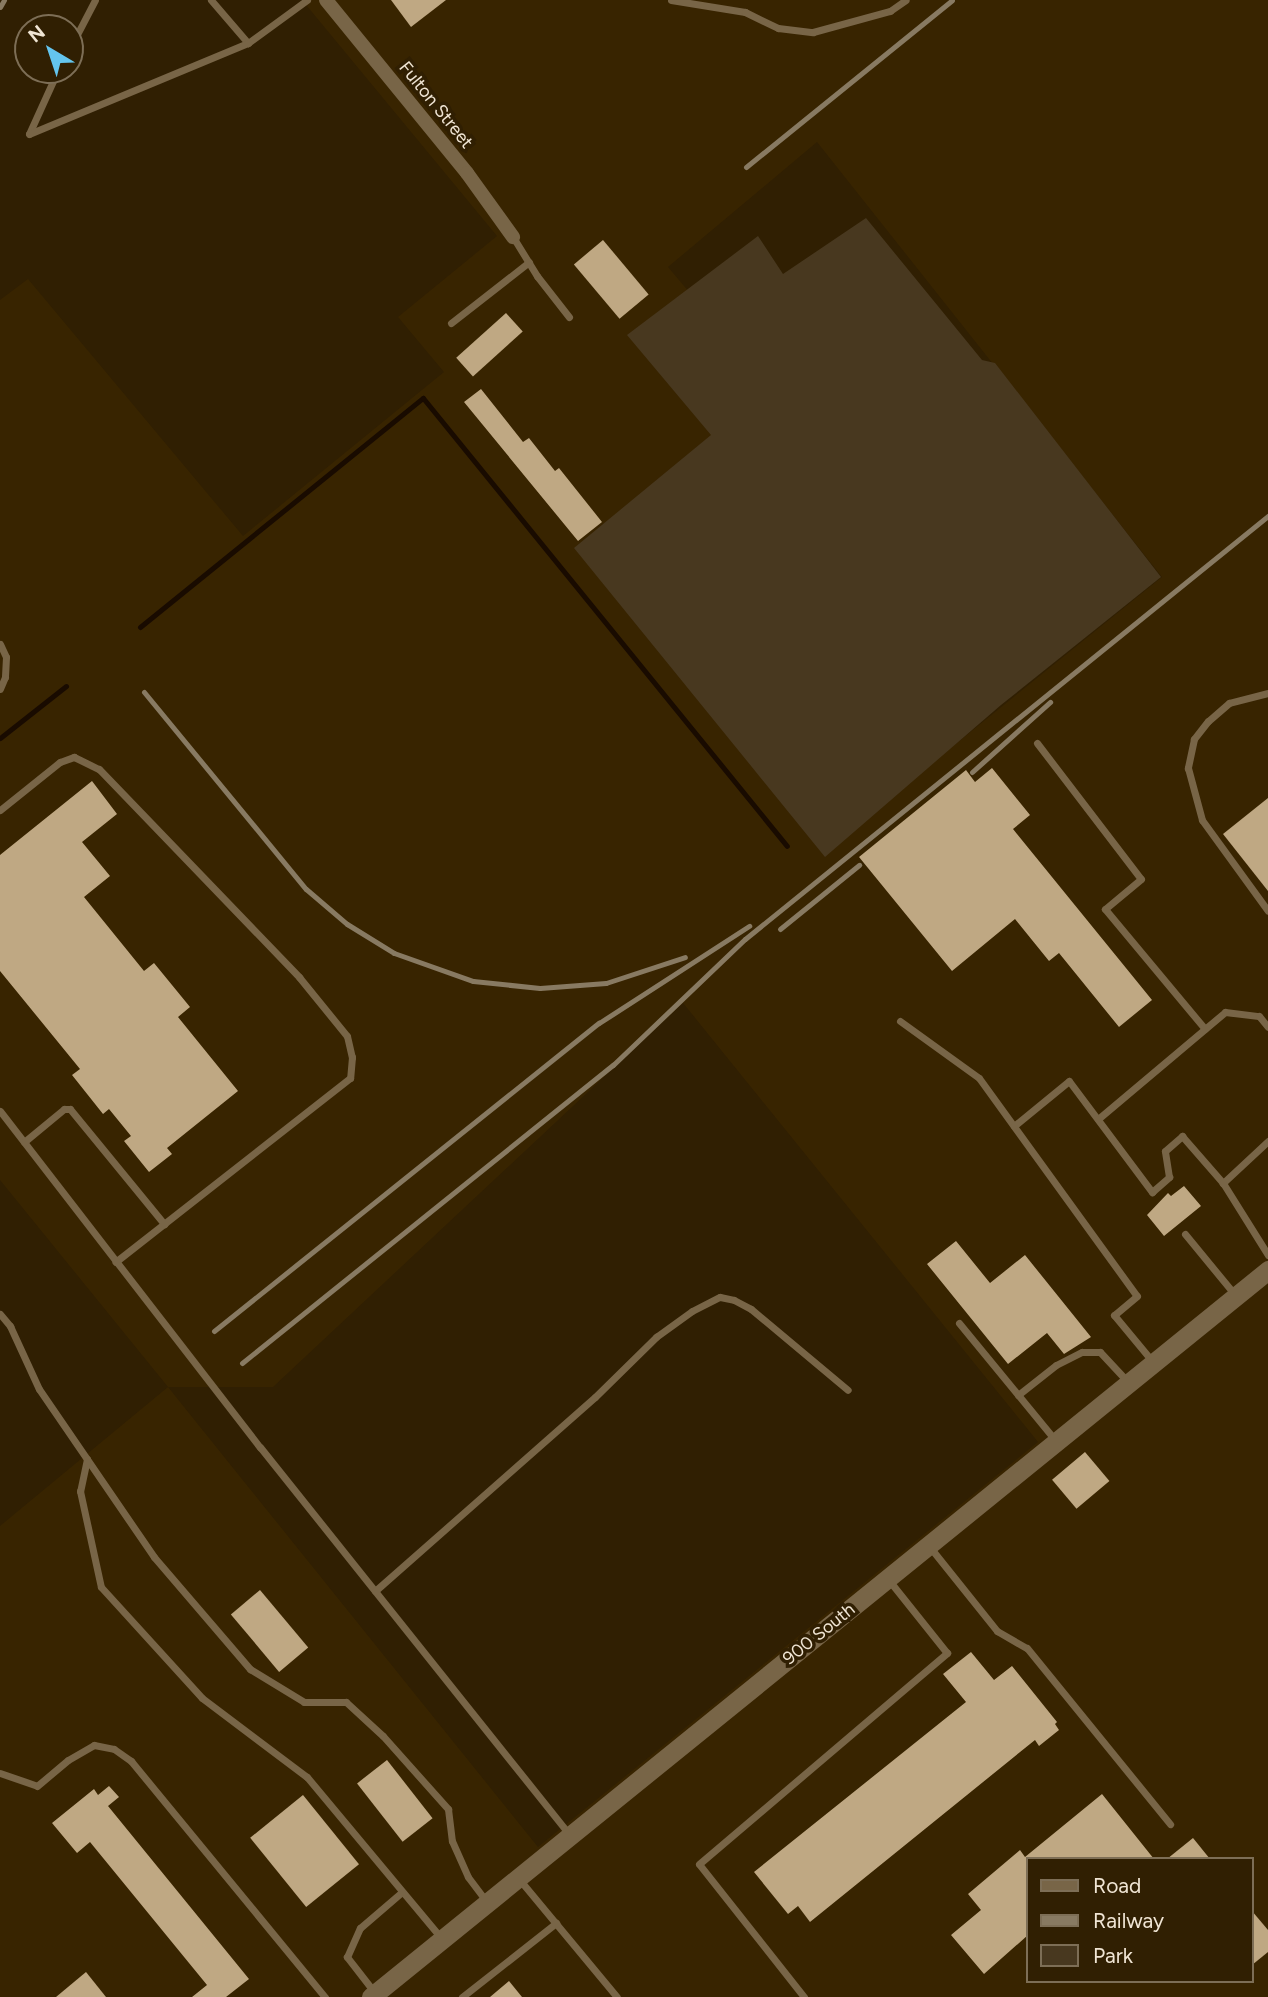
<!DOCTYPE html>
<html>
<head>
<meta charset="utf-8">
<style>
	body { margin:0 }
	#map { position:relative; width:1268px; height:1997px; overflow:hidden; background:#301f02; font-family:Figtree,sans-serif }
	div>[style] { position:absolute }
	[style*='--x'] { left:calc(var(--x)*1px); top:calc(var(--y)*1px); width:calc(var(--w)*1px); rotate:calc(var(--a)*1deg) }
	.built>* { inset:0; background:#382400 }
	.green>* { inset:0; background:#48381f }
	.stream>* { height:5px; margin:-2.5px; padding:0 2.5px; transform-origin:2.5px; border-radius:2.5px; background:#190b00 }
	.building>* { inset:0; background:#bfa883; transform-origin:0 0 }
	.service>* { height:7px; margin:-3.5px; padding:0 3.5px; transform-origin:3.5px; border-radius:3.5px; background:#786547 }
	.minor>* { height:14px; margin:-7px; padding:0 7px; transform-origin:7px; border-radius:7px; background:#786547 }
	.tertiary>* { height:19px; margin:-9.5px; padding:0 9.5px; transform-origin:9.5px; border-radius:9.5px; background:#786547 }
	.rail>* { height:5px; margin:-2.5px; padding:0 2.5px; transform-origin:2.5px; border-radius:2.5px; background:#887a62 }
	span { translate:-50% -50%; white-space:nowrap; text-align:center; line-height:1.15; -webkit-text-stroke:7px #301f02; paint-order:stroke }
	.street-label { font-size:18px; color:#f0e5d4 }
	.legend { position:absolute; left:1026px; top:1857px; width:228px; height:126px; box-sizing:border-box; background:#301f02; border:2px solid #7d6e56; margin:0; padding:9px 12px; list-style:none; font-size:21px; color:#f0e5d4 }
	.legend li { display:flex; align-items:center; gap:14px; height:35px }
	.legend b { width:35px; border:2px solid #7d6e56 }
	.north { position:absolute; left:14px; top:14px; width:70px; height:70px; box-sizing:border-box; background:#301f02; border:2px solid #7d6e56; border-radius:50%; rotate:321deg; font-size:19px; font-weight:700; line-height:28px; text-align:center; color:#f0e5d4 }
	.north::after { content:''; display:block; margin:auto; width:24px; height:32px; background:#64c5ee; clip-path:polygon(50% 0,100% 100%,50% 72%,0 100%) }
</style>
</head>
<body>
<div id="map">
	<div class="built">
		<i style="clip-path:polygon(evenodd,302px 0,1268px 0,1268px 1997px,0 1997px,0 1526px,168px 1387px,0 1180px,0 300px,28px 279px,243px 536px,444px 372px,398px 317px,497px 236px,302px 0,817px 142px,1162px 577px,833px 843px,772px 390px,668px 267px,817px 142px,302px 0,683px 1003px,1038px 1442px,538px 1847px,168px 1387px,273px 1387px,683px 1003px,302px 0,1028px 1859px,1252px 1859px,1252px 1981px,1028px 1981px,1028px 1859px)"></i>
	</div>
	<div class="green">
		<i style="clip-path:polygon(866px 218px,982px 360px,995px 363px,1161px 577px,1001px 705px,825px 857px,574px 548px,711px 435px,627px 335px,758px 236px,783px 274px)"></i>
	</div>
	<div class="stream">
		<i style="--x:140;--y:627;--w:364;--a:-39"></i>
		<i style="--x:423;--y:398;--w:577;--a:50.91"></i>
		<i style="--x:0;--y:738;--w:84;--a:-38.2"></i>
	</div>
	<div class="building">
		<i style="clip-path:polygon(391px 0,446px 0,411px 27px)"></i>
		<i style="left:603px;top:240px;width:71px;height:38px;rotate:50deg"></i>
		<i style="left:506px;top:313px;width:25px;height:67px;rotate:48deg"></i>
		<i style="clip-path:polygon(481px 389px,523px 442px,529px 438px,555px 471px,559px 468px,602px 522px,578px 541px,464px 402px)"></i>
		<i style="clip-path:polygon(992px 768px,1030px 815px,1013px 829px,1152px 1000px,1119px 1027px,1059px 953px,1049px 961px,1015px 919px,952px 971px,859px 857px,966px 770px,975px 782px)"></i>
		<i style="clip-path:polygon(92px 781px,117px 814px,82px 842px,110px 876px,84px 897px,144px 971px,154px 963px,190px 1007px,178px 1017px,238px 1091px,167px 1148px,172px 1154px,149px 1172px,124px 1141px,131px 1136px,109px 1109px,103px 1114px,72px 1075px,80px 1069px,0 971px,0 855px)"></i>
		<i style="clip-path:polygon(1268px 798px,1268px 891px,1223px 834px)"></i>
		<i style="clip-path:polygon(1184px 1186px,1201px 1206px,1164px 1236px,1147px 1215px,1168px 1193px,1171px 1196px)"></i>
		<i style="clip-path:polygon(956px 1241px,990px 1283px,1025px 1255px,1091px 1337px,1064px 1354px,1047px 1333px,1008px 1364px,927px 1264px)"></i>
		<i style="left:1085px;top:1452px;width:38px;height:43px;rotate:50deg"></i>
		<i style="left:260px;top:1590px;width:75px;height:38px;rotate:50deg"></i>
		<i style="clip-path:polygon(971px 1652px,994px 1680px,1012px 1666px,1057px 1722px,1055px 1724px,1059px 1730px,1039px 1746px,1035px 1740px,810px 1922px,798px 1906px,788px 1914px,754px 1872px,966px 1702px,943px 1674px)"></i>
		<i style="left:387px;top:1760px;width:74px;height:38px;rotate:52deg"></i>
		<i style="clip-path:polygon(109px 1786px,119px 1797px,108px 1806px,249px 1979px,226px 1997px,192px 1997px,207px 1985px,90px 1842px,77px 1853px,52px 1823px,94px 1789px,98px 1795px)"></i>
		<i style="clip-path:polygon(1102px 1794px,1154px 1859px,1027px 1859px,1028px 1935px,984px 1974px,951px 1935px,981px 1910px,968px 1894px,1020px 1850px,1025px 1857px)"></i>
		<i style="left:303px;top:1795px;width:89px;height:68px;rotate:51deg"></i>
		<i style="clip-path:polygon(1193px 1838px,1210px 1859px,1167px 1859px)"></i>
		<i style="clip-path:polygon(1252px 1911px,1268px 1930px,1268px 1952px,1252px 1965px)"></i>
		<i style="clip-path:polygon(86px 1972px,106px 1997px,56px 1997px)"></i>
		<i style="clip-path:polygon(509px 1981px,522px 1997px,490px 1997px)"></i>
	</div>
	<div class="service">
		<i style="--x:211;--y:0;--w:57;--a:49.3"></i>
		<i style="--x:248;--y:43;--w:73;--a:-36.1"></i>
		<i style="--x:671;--y:0;--w:75;--a:9.2"></i>
		<i style="--x:745;--y:12;--w:37;--a:26"></i>
		<i style="--x:778;--y:28;--w:35;--a:7"></i>
		<i style="--x:813;--y:32;--w:80;--a:-15.3"></i>
		<i style="--x:890;--y:11;--w:19;--a:-35"></i>
		<i style="--x:70;--y:48;--w:54;--a:-62.5"></i>
		<i style="--x:58;--y:70;--w:70;--a:114.4"></i>
		<i style="--x:29;--y:134;--w:237;--a:-22.6"></i>
		<i style="--x:513;--y:237;--w:46;--a:58.4"></i>
		<i style="--x:537;--y:276;--w:52;--a:52"></i>
		<i style="--x:451;--y:323;--w:99;--a:-38"></i>
		<i style="--x:0;--y:644;--w:14;--a:65"></i>
		<i style="--x:6;--y:657;--w:20;--a:93"></i>
		<i style="--x:5;--y:677;--w:13;--a:113"></i>
		<i style="--x:1268;--y:693;--w:40;--a:165.6"></i>
		<i style="--x:1229;--y:703;--w:28;--a:139"></i>
		<i style="--x:1208;--y:721;--w:23;--a:128"></i>
		<i style="--x:1194;--y:739;--w:30;--a:102"></i>
		<i style="--x:1188;--y:768;--w:54;--a:74.9"></i>
		<i style="--x:1202;--y:820;--w:112;--a:54"></i>
		<i style="--x:1037;--y:743;--w:171;--a:52.6"></i>
		<i style="--x:1141;--y:879;--w:47;--a:140.2"></i>
		<i style="--x:1105;--y:909;--w:156;--a:50.2"></i>
		<i style="--x:0;--y:810;--w:77;--a:-38.7"></i>
		<i style="--x:60;--y:762;--w:15;--a:-20"></i>
		<i style="--x:74;--y:757;--w:28;--a:26"></i>
		<i style="--x:99;--y:769;--w:289;--a:46.1"></i>
		<i style="--x:299;--y:977;--w:76;--a:50.9"></i>
		<i style="--x:347;--y:1036;--w:22;--a:77"></i>
		<i style="--x:352;--y:1057;--w:21;--a:95"></i>
		<i style="--x:350;--y:1078;--w:298;--a:141.9"></i>
		<i style="--x:900;--y:1021;--w:97;--a:35.8"></i>
		<i style="--x:979;--y:1078;--w:269;--a:54.1"></i>
		<i style="--x:1137;--y:1296;--w:30;--a:140"></i>
		<i style="--x:1114;--y:1315;--w:61;--a:50.3"></i>
		<i style="--x:0;--y:1111;--w:425;--a:52.3"></i>
		<i style="--x:260;--y:1447;--w:497;--a:51.4"></i>
		<i style="--x:1098;--y:1119;--w:166;--a:-40.1"></i>
		<i style="--x:1225;--y:1012;--w:34;--a:7"></i>
		<i style="--x:1259;--y:1016;--w:14;--a:51"></i>
		<i style="--x:1014;--y:1126;--w:71;--a:-39.3"></i>
		<i style="--x:1069;--y:1081;--w:139;--a:53.2"></i>
		<i style="--x:1152;--y:1192;--w:23;--a:-41"></i>
		<i style="--x:1169;--y:1177;--w:26;--a:-99"></i>
		<i style="--x:1165;--y:1151;--w:23;--a:-41"></i>
		<i style="--x:1182;--y:1136;--w:62;--a:48.9"></i>
		<i style="--x:1268;--y:1141;--w:62;--a:137"></i>
		<i style="--x:1223;--y:1183;--w:85;--a:58"></i>
		<i style="--x:24;--y:1142;--w:52;--a:-39.5"></i>
		<i style="--x:64;--y:1109;--w:6;--a:0"></i>
		<i style="--x:70;--y:1109;--w:149;--a:50.7"></i>
		<i style="--x:1185;--y:1234;--w:80;--a:50.6"></i>
		<i style="--x:0;--y:1314;--w:16;--a:50"></i>
		<i style="--x:10;--y:1326;--w:69;--a:65.3"></i>
		<i style="--x:39;--y:1389;--w:204;--a:55.6"></i>
		<i style="--x:154;--y:1557;--w:148;--a:49.4"></i>
		<i style="--x:250;--y:1669;--w:63;--a:31.4"></i>
		<i style="--x:304;--y:1702;--w:42;--a:0"></i>
		<i style="--x:346;--y:1702;--w:50;--a:42.6"></i>
		<i style="--x:383;--y:1736;--w:98;--a:48.3"></i>
		<i style="--x:448;--y:1809;--w:32;--a:83"></i>
		<i style="--x:452;--y:1841;--w:39;--a:66"></i>
		<i style="--x:468;--y:1877;--w:31;--a:53"></i>
		<i style="--x:959;--y:1323;--w:153;--a:50.6"></i>
		<i style="--x:1018;--y:1395;--w:48;--a:-38.3"></i>
		<i style="--x:1056;--y:1365;--w:29;--a:-27"></i>
		<i style="--x:1082;--y:1352;--w:18;--a:0"></i>
		<i style="--x:1100;--y:1352;--w:40;--a:47"></i>
		<i style="--x:87;--y:1459;--w:33;--a:102"></i>
		<i style="--x:80;--y:1491;--w:98;--a:77.7"></i>
		<i style="--x:101;--y:1587;--w:150;--a:47.7"></i>
		<i style="--x:202;--y:1698;--w:131;--a:37"></i>
		<i style="--x:307;--y:1777;--w:209;--a:50.2"></i>
		<i style="--x:929;--y:1546;--w:109;--a:51.3"></i>
		<i style="--x:997;--y:1631;--w:34;--a:30"></i>
		<i style="--x:1027;--y:1648;--w:227;--a:50.9"></i>
		<i style="--x:375;--y:1591;--w:293;--a:-41.4"></i>
		<i style="--x:595;--y:1397;--w:86;--a:-44.5"></i>
		<i style="--x:656;--y:1337;--w:44;--a:-35.8"></i>
		<i style="--x:692;--y:1311;--w:31;--a:-27"></i>
		<i style="--x:720;--y:1297;--w:14;--a:12"></i>
		<i style="--x:734;--y:1300;--w:19;--a:28"></i>
		<i style="--x:751;--y:1309;--w:126;--a:39.9"></i>
		<i style="--x:0;--y:1773;--w:39;--a:19"></i>
		<i style="--x:37;--y:1786;--w:40;--a:-40"></i>
		<i style="--x:68;--y:1760;--w:30;--a:-30"></i>
		<i style="--x:94;--y:1745;--w:20;--a:11"></i>
		<i style="--x:114;--y:1749;--w:21;--a:35"></i>
		<i style="--x:131;--y:1761;--w:306;--a:50.6"></i>
		<i style="--x:519;--y:1879;--w:153;--a:50.3"></i>
		<i style="--x:375;--y:1993;--w:46;--a:-127.9"></i>
		<i style="--x:347;--y:1957;--w:32;--a:-66"></i>
		<i style="--x:360;--y:1928;--w:55;--a:-40.6"></i>
		<i style="--x:462;--y:1997;--w:120;--a:-38.2"></i>
		<i style="--x:804;--y:1997;--w:169;--a:-128.3"></i>
		<i style="--x:699;--y:1864;--w:326;--a:-40.4"></i>
		<i style="--x:947;--y:1653;--w:95;--a:-128.6"></i>
	</div>
	<div class="minor">
		<i style="--x:326;--y:0;--w:223;--a:50.8"></i>
		<i style="--x:467;--y:173;--w:79;--a:54.3"></i>
	</div>
	<div class="tertiary">
		<i style="--x:371;--y:1997;--w:1155;--a:-39.02"></i>
	</div>
	<div class="rail">
		<i style="--x:0;--y:7;--w:8;--a:-60"></i>
		<i style="--x:746;--y:167;--w:265;--a:-39"></i>
		<i style="--x:144;--y:692;--w:255;--a:50.6"></i>
		<i style="--x:306;--y:889;--w:54;--a:40.5"></i>
		<i style="--x:347;--y:924;--w:55;--a:31.7"></i>
		<i style="--x:394;--y:953;--w:84;--a:19.5"></i>
		<i style="--x:473;--y:981;--w:67;--a:6"></i>
		<i style="--x:540;--y:988;--w:66;--a:-4.3"></i>
		<i style="--x:606;--y:983;--w:83;--a:-18.2"></i>
		<i style="--x:972;--y:772;--w:105;--a:-41.9"></i>
		<i style="--x:780;--y:929;--w:102;--a:-39"></i>
		<i style="--x:214;--y:1331;--w:493;--a:-38.7"></i>
		<i style="--x:599;--y:1023;--w:179;--a:-32.9"></i>
		<i style="--x:242;--y:1363;--w:476;--a:-38.8"></i>
		<i style="--x:613;--y:1065;--w:182;--a:-43.7"></i>
		<i style="--x:745;--y:939;--w:673;--a:-38.97"></i>
	</div>
	<div class="street-label">
		<span style="left:436px;top:105px;rotate:51deg">Fulton Street</span>
		<span style="left:819px;top:1634px;rotate:-39deg">900 South</span>
	</div>
	<ul class="legend">
	<li><b style="height:9px;background:#786547"></b>Road</li>
	<li><b style="height:9px;background:#887a62"></b>Railway</li>
	<li><b style="height:19px;background:#48381f"></b>Park</li>
	</ul>
	<div class="north">N</div>
</div>
</body>
</html>
